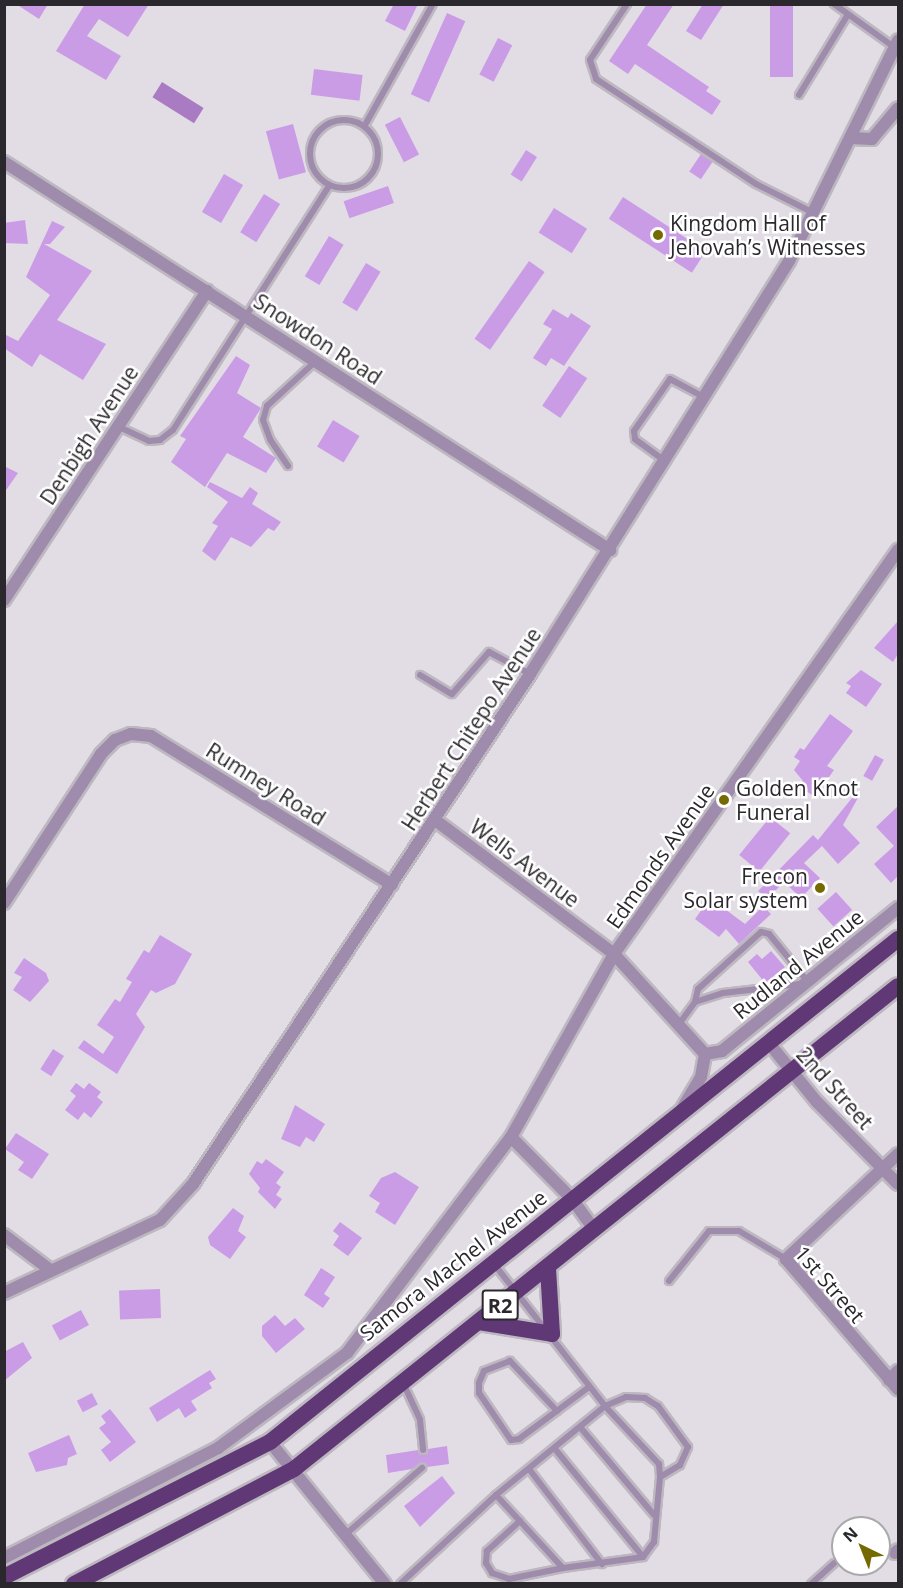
<!DOCTYPE html>
<html>
<head>
<meta charset="utf-8">
<style>
	body { margin:0 }
	#map { position:relative; width:903px; height:1588px; overflow:hidden; background:#e2dce5; font-family:"Open Sans",sans-serif }
	div>[style] { position:absolute }
	[style*='--x'] { left:calc(var(--x)*1px); top:calc(var(--y)*1px); width:calc(var(--w)*1px); rotate:calc(var(--a)*1deg) }
	.water>* { inset:0; background:#a97bc3; transform-origin:0 0 }
	.building>* { inset:0; background:#cb9ce6; transform-origin:0 0 }
	.roads { filter:drop-shadow(2px 0 #bdb8c0) drop-shadow(-2px 0 #bdb8c0) drop-shadow(0 2px #bdb8c0) drop-shadow(0 -2px #bdb8c0) }
	.service>* { height:6px; margin:-3px; padding:0 3px; transform-origin:3px; border-radius:3px; background:#9f8bab }
	.service>.ring { margin:-3px; padding:0; box-sizing:content-box; background:none; border:6px solid #9f8bab; border-radius:50% }
	.minor>* { height:12px; margin:-6px; padding:0 6px; transform-origin:6px; border-radius:6px; background:#9f8bab }
	.trunk>* { height:16px; margin:-8px; padding:0 8px; transform-origin:8px; border-radius:8px; background:#603876 }
	.dots>* { width:16px; height:16px; translate:-50% -50%; box-sizing:border-box; border:3px solid #fff; border-radius:50% }
	span { translate:-50% -50%; white-space:nowrap; text-align:center; line-height:1.15; -webkit-text-stroke:5px #fff; paint-order:stroke }
	.shield-label span { padding:2px 4px; background:#fff; border:2px solid; border-radius:4px; -webkit-text-stroke-width:0 }
	.shield-label { font-size:20px; color:#2a282c; font-weight:700 }
	.poi-label { font-size:21px; color:#2a282c }
	.left { translate:0 -50%; text-align:left }
	.right { translate:-100% -50%; text-align:right }
	.street-label { font-size:21px; color:#2a282c }
	.frame { position:absolute; inset:0; border:6px solid #2a282c; pointer-events:none }
	.north { position:absolute; left:831px; top:1516px; width:60px; height:60px; box-sizing:border-box; background:#fff; border:2px solid #aaa9ab; border-radius:50%; rotate:317deg; font-size:16px; font-weight:700; line-height:24px; text-align:center; color:#2a282c }
	.north::after { content:''; display:block; margin:auto; width:21px; height:27px; background:#746a01; clip-path:polygon(50% 0,100% 100%,50% 72%,0 100%) }
</style>
</head>
<body>
<div id="map">
	<div class="water">
		<i style="left:162px;top:82px;width:49px;height:18px;rotate:32deg"></i>
	</div>
	<div class="building">
		<i style="clip-path:polygon(16px 4px,48px 4px,39px 19px)"></i>
		<i style="clip-path:polygon(85px 4px,149px 4px,128px 37px,99px 19px,87px 36px,121px 56px,106px 80px,56px 51px)"></i>
		<i style="clip-path:polygon(394px 4px,418px 4px,405px 31px,385px 21px)"></i>
		<i style="clip-path:polygon(647px 4px,674px 4px,647px 45px,709px 87px,706px 91px,721px 101px,712px 115px,635px 64px,628px 74px,609px 61px)"></i>
		<i style="clip-path:polygon(703px 4px,724px 4px,701px 40px,686px 31px)"></i>
		<i style="left:770px;top:4px;width:23px;height:73px"></i>
		<i style="left:447px;top:13px;width:20px;height:89px;rotate:24deg"></i>
		<i style="left:498px;top:38px;width:16px;height:41px;rotate:27deg"></i>
		<i style="left:314px;top:69px;width:49px;height:26px;rotate:7deg"></i>
		<i style="left:400px;top:117px;width:42px;height:17px;rotate:63deg"></i>
		<i style="left:293px;top:124px;width:50px;height:28px;rotate:75deg"></i>
		<i style="left:526px;top:150px;width:13px;height:29px;rotate:32deg"></i>
		<i style="left:701px;top:154px;width:14px;height:21px;rotate:34deg"></i>
		<i style="left:224px;top:174px;width:22px;height:44px;rotate:30deg"></i>
		<i style="left:388px;top:186px;width:18px;height:47px;rotate:71deg"></i>
		<i style="left:264px;top:194px;width:19px;height:45px;rotate:32deg"></i>
		<i style="left:623px;top:197px;width:99px;height:26px;rotate:33deg"></i>
		<i style="left:554px;top:208px;width:39px;height:29px;rotate:32deg"></i>
		<i style="clip-path:polygon(25px 220px,28px 244px,4px 243px,4px 223px)"></i>
		<i style="clip-path:polygon(52px 221px,65px 227px,50px 244px,44px 244px,92px 271px,57px 320px,106px 344px,83px 380px,40px 354px,32px 367px,4px 348px,4px 334px,18px 341px,50px 295px,26px 277px)"></i>
		<i style="left:329px;top:236px;width:17px;height:47px;rotate:31deg"></i>
		<i style="left:529px;top:261px;width:19px;height:95px;rotate:35deg"></i>
		<i style="left:366px;top:263px;width:17px;height:46px;rotate:31deg"></i>
		<i style="clip-path:polygon(553px 309px,568px 318px,571px 313px,591px 326px,564px 366px,551px 358px,546px 366px,533px 358px,552px 329px,543px 324px)"></i>
		<i style="clip-path:polygon(236px 356px,250px 365px,237px 393px,261px 408px,243px 437px,276px 458px,266px 473px,227px 453px,205px 487px,171px 462px,186px 439px,180px 436px)"></i>
		<i style="left:569px;top:366px;width:22px;height:48px;rotate:34deg"></i>
		<i style="left:333px;top:420px;width:31px;height:31px;rotate:31deg"></i>
		<i style="clip-path:polygon(4px 466px,18px 473px,4px 493px)"></i>
		<i style="clip-path:polygon(210px 482px,242px 498px,250px 487px,258px 493px,252px 504px,281px 522px,274px 531px,268px 528px,251px 547px,231px 537px,215px 561px,202px 551px,218px 526px,212px 523px,228px 502px,207px 487px)"></i>
		<i style="clip-path:polygon(898px 621px,898px 654px,893px 662px,874px 648px)"></i>
		<i style="clip-path:polygon(861px 670px,882px 684px,866px 707px,846px 693px,851px 686px,846px 683px)"></i>
		<i style="clip-path:polygon(830px 714px,853px 731px,827px 766px,834px 770px,815px 797px,799px 786px,803px 781px,794px 770px,800px 761px,794px 757px,800px 748px,804px 750px)"></i>
		<i style="left:875px;top:755px;width:10px;height:24px;rotate:29deg"></i>
		<i style="clip-path:polygon(856px 793px,859px 796px,843px 825px,860px 843px,838px 864px,822px 846px,804px 863px,820px 878px,801px 898px,784px 882px,767px 899px,758px 891px,813px 835px,818px 840px)"></i>
		<i style="clip-path:polygon(898px 806px,898px 876px,891px 883px,874px 864px,894px 846px,876px 827px)"></i>
		<i style="left:770px;top:817px;width:26px;height:49px;rotate:39deg"></i>
		<i style="left:836px;top:892px;width:24px;height:25px;rotate:48deg"></i>
		<i style="clip-path:polygon(710px 898px,745px 924px,763px 906px,771px 914px,739px 944px,726px 929px,719px 937px,695px 919px)"></i>
		<i style="clip-path:polygon(160px 935px,192px 954px,175px 984px,156px 993px,151px 990px,136px 1014px,145px 1027px,117px 1074px,78px 1048px,84px 1040px,103px 1054px,114px 1037px,97px 1025px,115px 999px,120px 1002px,132px 982px,126px 979px,144px 950px,149px 953px)"></i>
		<i style="clip-path:polygon(771px 951px,785px 967px,765px 983px,748px 962px,757px 954px,762px 959px)"></i>
		<i style="clip-path:polygon(24px 958px,46px 973px,49px 981px,30px 1002px,13px 990px,22px 977px,14px 973px)"></i>
		<i style="left:53px;top:1049px;width:13px;height:24px;rotate:32deg"></i>
		<i style="clip-path:polygon(76px 1083px,84px 1089px,89px 1083px,101px 1092px,97px 1097px,103px 1102px,91px 1118px,84px 1112px,78px 1120px,65px 1110px,76px 1096px,70px 1091px)"></i>
		<i style="clip-path:polygon(295px 1105px,325px 1124px,314px 1142px,306px 1137px,300px 1147px,281px 1139px)"></i>
		<i style="clip-path:polygon(16px 1133px,49px 1154px,32px 1179px,18px 1170px,24px 1162px,5px 1149px)"></i>
		<i style="clip-path:polygon(266px 1159px,284px 1172px,276px 1183px,281px 1187px,276px 1195px,282px 1199px,275px 1209px,258px 1192px,260px 1188px,249px 1174px,257px 1161px,262px 1164px)"></i>
		<i style="clip-path:polygon(395px 1172px,419px 1187px,395px 1225px,375px 1212px,380px 1203px,369px 1196px,381px 1178px)"></i>
		<i style="clip-path:polygon(233px 1208px,244px 1216px,238px 1231px,246px 1237px,230px 1259px,210px 1245px,208px 1237px)"></i>
		<i style="clip-path:polygon(340px 1222px,362px 1238px,348px 1256px,333px 1245px,339px 1236px,333px 1231px)"></i>
		<i style="clip-path:polygon(321px 1268px,335px 1277px,324px 1294px,330px 1298px,323px 1308px,304px 1295px)"></i>
		<i style="left:160px;top:1289px;width:29px;height:41px;rotate:88deg"></i>
		<i style="left:81px;top:1310px;width:17px;height:33px;rotate:62deg"></i>
		<i style="clip-path:polygon(275px 1315px,285px 1326px,295px 1318px,305px 1329px,276px 1353px,262px 1336px,262px 1326px)"></i>
		<i style="clip-path:polygon(23px 1342px,32px 1358px,4px 1381px,4px 1352px)"></i>
		<i style="clip-path:polygon(210px 1370px,216px 1379px,209px 1383px,212px 1388px,191px 1401px,197px 1410px,185px 1418px,179px 1408px,157px 1422px,149px 1408px)"></i>
		<i style="left:92px;top:1393px;width:13px;height:17px;rotate:63deg"></i>
		<i style="clip-path:polygon(110px 1409px,136px 1442px,110px 1462px,101px 1450px,111px 1442px,99px 1428px,106px 1423px,101px 1416px)"></i>
		<i style="clip-path:polygon(69px 1435px,77px 1454px,68px 1458px,67px 1465px,36px 1472px,28px 1453px)"></i>
		<i style="clip-path:polygon(447px 1446px,449px 1464px,427px 1467px,422px 1463px,412px 1469px,388px 1473px,386px 1455px,418px 1450px,424px 1455px,428px 1449px)"></i>
		<i style="clip-path:polygon(442px 1476px,455px 1493px,420px 1527px,404px 1506px)"></i>
	</div>
	<div class="roads">
		<div class="service">
			<i style="--x:627;--y:4;--w:67;--a:123.5"></i>
			<i style="--x:590;--y:60;--w:20;--a:72"></i>
			<i style="--x:596;--y:79;--w:191;--a:33.3"></i>
			<i style="--x:756;--y:184;--w:65;--a:26.6"></i>
			<i style="--x:834;--y:4;--w:74;--a:35.6"></i>
			<i style="--x:799;--y:95;--w:92;--a:-58.7"></i>
			<i class="ring" style="left:310px;top:120px;width:62px;height:62px"></i>
			<i style="--x:365;--y:125;--w:139;--a:-60.7"></i>
			<i style="--x:117;--y:426;--w:35;--a:25"></i>
			<i style="--x:149;--y:441;--w:11;--a:-5"></i>
			<i style="--x:160;--y:440;--w:16;--a:-38"></i>
			<i style="--x:173;--y:430;--w:290;--a:-57.4"></i>
			<i style="--x:665;--y:461;--w:37;--a:-144"></i>
			<i style="--x:635;--y:439;--w:8;--a:-97"></i>
			<i style="--x:634;--y:431;--w:63;--a:-55.3"></i>
			<i style="--x:670;--y:379;--w:38;--a:28"></i>
			<i style="--x:288;--y:466;--w:32;--a:-124"></i>
			<i style="--x:270;--y:439;--w:20;--a:-110"></i>
			<i style="--x:263;--y:420;--w:15;--a:-74"></i>
			<i style="--x:267;--y:406;--w:67;--a:-42.6"></i>
			<i style="--x:420;--y:675;--w:37;--a:31"></i>
			<i style="--x:452;--y:694;--w:56;--a:-48.6"></i>
			<i style="--x:489;--y:652;--w:47;--a:28.2"></i>
			<i style="--x:695;--y:1002;--w:13;--a:-77"></i>
			<i style="--x:698;--y:989;--w:85;--a:-42.1"></i>
			<i style="--x:761;--y:932;--w:8;--a:14"></i>
			<i style="--x:769;--y:934;--w:62;--a:50.9"></i>
			<i style="--x:679;--y:1024;--w:27;--a:-54"></i>
			<i style="--x:695;--y:1002;--w:29;--a:-18"></i>
			<i style="--x:723;--y:993;--w:78;--a:-6.7"></i>
			<i style="--x:669;--y:1281;--w:64;--a:-51.3"></i>
			<i style="--x:709;--y:1231;--w:30;--a:0"></i>
			<i style="--x:739;--y:1231;--w:55;--a:30.8"></i>
			<i style="--x:404;--y:1385;--w:38;--a:65"></i>
			<i style="--x:420;--y:1420;--w:30;--a:84"></i>
			<i style="--x:557;--y:1411;--w:69;--a:-133.2"></i>
			<i style="--x:510;--y:1361;--w:28;--a:159"></i>
			<i style="--x:484;--y:1371;--w:13;--a:113"></i>
			<i style="--x:479;--y:1383;--w:10;--a:90"></i>
			<i style="--x:479;--y:1393;--w:57;--a:55.8"></i>
			<i style="--x:511;--y:1440;--w:8;--a:-7"></i>
			<i style="--x:519;--y:1439;--w:87;--a:-36.6"></i>
			<i style="--x:580;--y:1427;--w:115;--a:49.9"></i>
			<i style="--x:555;--y:1449;--w:139;--a:50.8"></i>
			<i style="--x:529;--y:1469;--w:120;--a:52.5"></i>
			<i style="--x:496;--y:1495;--w:99;--a:47.5"></i>
			<i style="--x:563;--y:1568;--w:81;--a:-7.8"></i>
			<i style="--x:643;--y:1557;--w:19;--a:-54"></i>
			<i style="--x:654;--y:1542;--w:65;--a:-84.7"></i>
			<i style="--x:660;--y:1477;--w:13;--a:-94"></i>
			<i style="--x:659;--y:1464;--w:79;--a:-133"></i>
			<i style="--x:605;--y:1406;--w:23;--a:-23"></i>
			<i style="--x:626;--y:1397;--w:19;--a:3"></i>
			<i style="--x:645;--y:1398;--w:15;--a:32"></i>
			<i style="--x:658;--y:1406;--w:51;--a:53.8"></i>
			<i style="--x:688;--y:1447;--w:20;--a:114"></i>
			<i style="--x:680;--y:1465;--w:23;--a:149"></i>
			<i style="--x:520;--y:1521;--w:45;--a:137.7"></i>
			<i style="--x:487;--y:1551;--w:12;--a:95"></i>
			<i style="--x:486;--y:1563;--w:12;--a:59"></i>
			<i style="--x:492;--y:1573;--w:18;--a:19"></i>
			<i style="--x:509;--y:1579;--w:55;--a:-11.5"></i>
			<i style="--x:346;--y:1534;--w:101;--a:-41"></i>
			<i style="--x:400;--y:1584;--w:131;--a:-42.8"></i>
			<i style="--x:496;--y:1495;--w:141;--a:-39.2"></i>
			<i style="--x:605;--y:1406;--w:179;--a:-128"></i>
			<i style="--x:811;--y:1584;--w:31;--a:-42"></i>
		</div>
		<div class="minor">
			<i style="--x:851;--y:138;--w:21;--a:3"></i>
			<i style="--x:872;--y:139;--w:40;--a:-50"></i>
			<i style="--x:4;--y:162;--w:720;--a:32.63"></i>
			<i style="--x:4;--y:600;--w:370;--a:-56.7"></i>
			<i style="--x:435;--y:820;--w:224;--a:36.8"></i>
			<i style="--x:614;--y:954;--w:135;--a:47.7"></i>
			<i style="--x:705;--y:1054;--w:17;--a:-10"></i>
			<i style="--x:722;--y:1051;--w:227;--a:-39.1"></i>
			<i style="--x:4;--y:903;--w:178;--a:-56.9"></i>
			<i style="--x:101;--y:754;--w:20;--a:-45"></i>
			<i style="--x:115;--y:740;--w:17;--a:-21"></i>
			<i style="--x:131;--y:734;--w:20;--a:6"></i>
			<i style="--x:151;--y:736;--w:283;--a:31.7"></i>
			<i style="--x:768;--y:1042;--w:77;--a:50.8"></i>
			<i style="--x:817;--y:1102;--w:115;--a:45.4"></i>
			<i style="--x:683;--y:1107;--w:35;--a:-59"></i>
			<i style="--x:701;--y:1077;--w:23;--a:-80"></i>
			<i style="--x:511;--y:1137;--w:87;--a:45.5"></i>
			<i style="--x:572;--y:1199;--w:39;--a:54"></i>
			<i style="--x:898;--y:1154;--w:154;--a:136.8"></i>
			<i style="--x:786;--y:1259;--w:172;--a:49.3"></i>
			<i style="--x:4;--y:1235;--w:56;--a:37.1"></i>
			<i style="--x:4;--y:1293;--w:172;--a:-25.1"></i>
			<i style="--x:160;--y:1220;--w:49;--a:-47.5"></i>
			<i style="--x:193;--y:1184;--w:611;--a:-56.54"></i>
			<i style="--x:530;--y:674;--w:487;--a:-57.9"></i>
			<i style="--x:789;--y:261;--w:246;--a:-63.7"></i>
			<i style="--x:889;--y:1380;--w:13;--a:-45"></i>
			<i style="--x:270;--y:1442;--w:183;--a:51"></i>
			<i style="--x:895;--y:1553;--w:4;--a:-45"></i>
			<i style="--x:4;--y:1558;--w:241;--a:-27.2"></i>
			<i style="--x:218;--y:1448;--w:160;--a:-36.4"></i>
			<i style="--x:347;--y:1353;--w:271;--a:-52.8"></i>
			<i style="--x:511;--y:1137;--w:210;--a:-60.6"></i>
			<i style="--x:614;--y:954;--w:494;--a:-54.9"></i>
		</div>
		<div class="trunk">
			<i style="--x:479;--y:1322;--w:74;--a:9.3"></i>
			<i style="--x:552;--y:1334;--w:66;--a:-93.5"></i>
			<i style="--x:4;--y:1577;--w:298;--a:-26.9"></i>
			<i style="--x:270;--y:1442;--w:805;--a:-38.69"></i>
			<i style="--x:74;--y:1584;--w:248;--a:-27.6"></i>
			<i style="--x:294;--y:1469;--w:773;--a:-38.65"></i>
		</div>
	</div>
	<div class="dots">
		<i style="left:658px;top:235px;background:#746a01"></i>
		<i style="left:724px;top:800px;background:#746a01"></i>
		<i style="left:820px;top:888px;background:#746a01"></i>
	</div>
	<div class="shield-label">
		<span style="left:500px;top:1305px">R2</span>
	</div>
	<div class="poi-label">
		<span class="left" style="left:670px;top:235px">Kingdom Hall of<br>Jehovah’s Witnesses</span>
		<span class="left" style="left:736px;top:800px">Golden Knot<br>Funeral</span>
		<span class="right" style="left:808px;top:888px">Frecon<br>Solar system</span>
	</div>
	<div class="street-label">
		<span style="left:318px;top:339px;rotate:33deg">Snowdon Road</span>
		<span style="left:89px;top:435px;rotate:-57deg">Denbigh Avenue</span>
		<span style="left:471px;top:729px;rotate:-57deg">Herbert Chitepo Avenue</span>
		<span style="left:266px;top:784px;rotate:32deg">Rumney Road</span>
		<span style="left:660px;top:856px;rotate:-55deg">Edmonds Avenue</span>
		<span style="left:525px;top:863px;rotate:37deg">Wells Avenue</span>
		<span style="left:798px;top:964px;rotate:-39deg">Rudland Avenue</span>
		<span style="left:835px;top:1088px;rotate:48deg">2nd Street</span>
		<span style="left:453px;top:1265px;rotate:-38deg">Samora Machel Avenue</span>
		<span style="left:830px;top:1284px;rotate:49deg">1st Street</span>
	</div>
	<div class="frame"></div>
	<div class="north">N</div>
</div>
</body>
</html>
